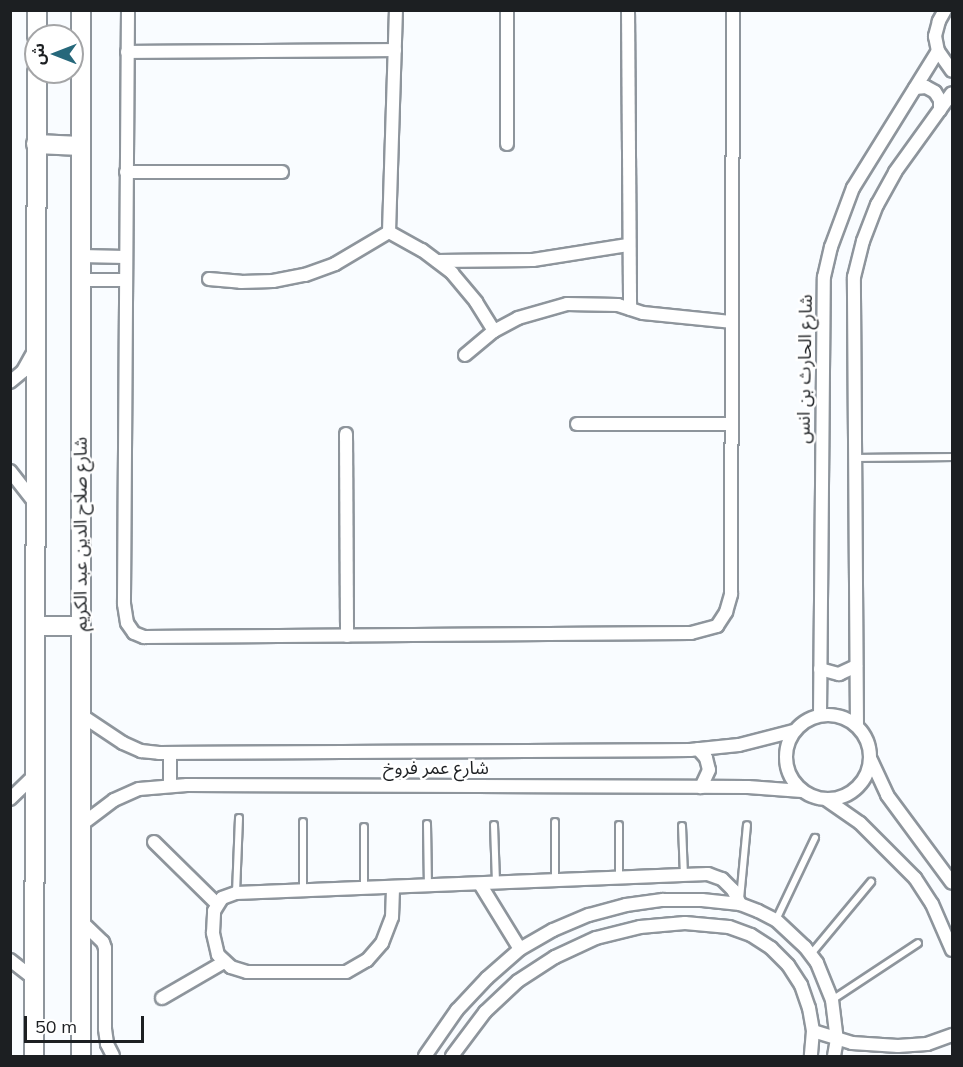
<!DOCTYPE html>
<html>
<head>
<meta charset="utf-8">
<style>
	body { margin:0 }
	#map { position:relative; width:963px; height:1067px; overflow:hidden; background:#f9fcff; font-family:Mulish,"Noto Sans Arabic",sans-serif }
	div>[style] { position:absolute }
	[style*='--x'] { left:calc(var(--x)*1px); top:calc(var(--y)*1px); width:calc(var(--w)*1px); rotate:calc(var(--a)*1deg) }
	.roads { filter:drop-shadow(2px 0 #8e959c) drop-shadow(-2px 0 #8e959c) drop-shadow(0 2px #8e959c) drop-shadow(0 -2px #8e959c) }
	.service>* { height:6px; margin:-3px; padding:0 3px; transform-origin:3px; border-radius:3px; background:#fff }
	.minor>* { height:12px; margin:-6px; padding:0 6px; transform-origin:6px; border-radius:6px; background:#fff }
	.minor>.ring { margin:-6px; padding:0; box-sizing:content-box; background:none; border:12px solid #fff; border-radius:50% }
	.secondary>* { height:18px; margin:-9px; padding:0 9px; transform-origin:9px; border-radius:9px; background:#fff }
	span { translate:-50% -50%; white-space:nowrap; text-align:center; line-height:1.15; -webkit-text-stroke:5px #fff; paint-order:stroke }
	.street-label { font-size:18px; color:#1c1f22 }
	.frame { position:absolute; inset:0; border:12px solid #1c1f22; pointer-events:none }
	.north { position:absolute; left:24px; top:24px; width:60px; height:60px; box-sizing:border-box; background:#fff; border:2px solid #a4a5a7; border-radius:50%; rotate:270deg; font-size:16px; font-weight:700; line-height:24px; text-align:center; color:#1c1f22 }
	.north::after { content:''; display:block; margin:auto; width:21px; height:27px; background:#26687b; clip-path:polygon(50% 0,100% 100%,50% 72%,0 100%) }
	.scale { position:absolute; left:24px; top:1016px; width:120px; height:27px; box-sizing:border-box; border:3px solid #1c1f22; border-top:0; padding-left:8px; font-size:18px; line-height:21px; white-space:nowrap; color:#1c1f22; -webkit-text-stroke:4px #fff; paint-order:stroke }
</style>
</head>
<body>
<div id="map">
	<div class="roads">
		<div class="service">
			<i style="--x:856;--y:458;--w:96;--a:-0.6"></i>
			<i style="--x:303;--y:822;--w:69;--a:90"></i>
			<i style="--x:427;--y:824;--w:62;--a:89.1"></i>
			<i style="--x:494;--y:825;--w:58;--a:88"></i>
			<i style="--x:619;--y:825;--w:52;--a:90"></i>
			<i style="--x:682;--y:826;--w:49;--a:87.7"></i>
			<i style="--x:364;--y:827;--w:62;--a:90"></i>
			<i style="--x:555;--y:880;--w:58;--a:-90"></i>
			<i style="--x:236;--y:893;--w:75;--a:-87.7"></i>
			<i style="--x:740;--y:899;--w:74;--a:-84.6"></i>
			<i style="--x:776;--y:920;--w:91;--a:-64.6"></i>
			<i style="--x:811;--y:954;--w:94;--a:-50.2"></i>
			<i style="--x:832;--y:1000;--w:103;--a:-33.5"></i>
		</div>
		<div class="minor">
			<i style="--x:128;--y:10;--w:594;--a:90.39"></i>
			<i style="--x:124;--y:604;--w:19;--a:81"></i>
			<i style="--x:127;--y:623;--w:12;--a:55"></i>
			<i style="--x:134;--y:633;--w:11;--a:22"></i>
			<i style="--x:144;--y:637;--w:547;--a:-0.42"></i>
			<i style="--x:691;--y:633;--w:27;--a:-15"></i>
			<i style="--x:717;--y:626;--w:17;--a:-57"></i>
			<i style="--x:726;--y:612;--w:19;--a:-74"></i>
			<i style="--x:731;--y:594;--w:584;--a:-89.8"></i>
			<i style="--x:507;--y:10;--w:134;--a:90"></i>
			<i style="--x:628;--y:10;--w:299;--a:89.6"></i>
			<i style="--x:945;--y:10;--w:13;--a:119"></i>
			<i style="--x:939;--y:21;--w:16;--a:105"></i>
			<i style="--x:935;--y:36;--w:15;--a:79"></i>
			<i style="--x:938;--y:51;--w:24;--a:55"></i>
			<i style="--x:127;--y:52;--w:268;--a:-0.4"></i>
			<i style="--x:915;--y:88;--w:11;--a:-5"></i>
			<i style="--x:926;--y:87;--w:10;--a:29"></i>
			<i style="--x:935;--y:92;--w:9;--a:58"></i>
			<i style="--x:940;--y:100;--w:10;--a:90"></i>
			<i style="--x:126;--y:172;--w:156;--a:0"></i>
			<i style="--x:389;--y:232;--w:222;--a:-88.2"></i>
			<i style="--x:389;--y:232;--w:38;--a:29"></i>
			<i style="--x:422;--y:250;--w:38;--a:37"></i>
			<i style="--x:452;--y:273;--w:38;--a:50"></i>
			<i style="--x:476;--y:302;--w:34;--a:58"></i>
			<i style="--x:81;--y:256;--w:44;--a:1.3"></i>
			<i style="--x:437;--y:261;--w:96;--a:-0.6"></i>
			<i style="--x:533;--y:260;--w:96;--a:-9"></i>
			<i style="--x:209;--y:279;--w:32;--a:5"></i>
			<i style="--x:241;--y:282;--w:32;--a:-2"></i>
			<i style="--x:273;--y:281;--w:33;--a:-11"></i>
			<i style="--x:305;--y:275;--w:32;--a:-20"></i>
			<i style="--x:335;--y:264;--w:63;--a:-30.7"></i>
			<i style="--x:81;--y:280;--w:44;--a:0"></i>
			<i style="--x:465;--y:355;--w:38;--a:-40"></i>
			<i style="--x:494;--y:331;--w:27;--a:-28"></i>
			<i style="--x:518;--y:318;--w:51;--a:-15.9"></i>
			<i style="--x:567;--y:304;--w:51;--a:1.1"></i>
			<i style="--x:618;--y:305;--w:26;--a:18"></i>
			<i style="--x:643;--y:313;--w:88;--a:5.8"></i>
			<i style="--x:10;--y:382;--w:17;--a:-40"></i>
			<i style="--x:23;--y:371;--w:25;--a:-61"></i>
			<i style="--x:577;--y:424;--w:154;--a:0"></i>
			<i style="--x:346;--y:434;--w:202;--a:89.7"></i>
			<i style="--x:10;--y:471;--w:41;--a:52"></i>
			<i style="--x:820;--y:669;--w:20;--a:15"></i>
			<i style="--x:839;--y:674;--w:19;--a:-25"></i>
			<i class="ring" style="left:786px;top:715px;width:72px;height:72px"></i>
			<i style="--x:81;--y:715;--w:50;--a:33.7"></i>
			<i style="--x:123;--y:743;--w:20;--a:24"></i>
			<i style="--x:141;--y:751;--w:18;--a:6"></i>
			<i style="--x:159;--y:753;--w:531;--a:-0.32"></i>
			<i style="--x:690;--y:750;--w:49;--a:-5.8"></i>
			<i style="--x:739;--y:745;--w:57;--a:-14.3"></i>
			<i style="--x:820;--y:715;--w:438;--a:-89.5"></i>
			<i style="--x:824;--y:277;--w:31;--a:-77"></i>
			<i style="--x:831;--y:247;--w:63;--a:-69.6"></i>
			<i style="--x:853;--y:188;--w:161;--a:-58.2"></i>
			<i style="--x:857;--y:726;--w:449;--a:-90.4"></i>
			<i style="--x:854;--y:277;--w:37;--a:-76"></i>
			<i style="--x:863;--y:241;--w:39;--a:-69"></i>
			<i style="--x:877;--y:205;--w:38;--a:-61"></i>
			<i style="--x:895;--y:172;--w:97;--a:-54.2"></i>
			<i style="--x:698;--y:749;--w:12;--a:48"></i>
			<i style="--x:706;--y:758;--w:12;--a:76"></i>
			<i style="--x:709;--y:770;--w:19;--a:115"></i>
			<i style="--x:170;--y:753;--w:33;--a:90"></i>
			<i style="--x:871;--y:760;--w:38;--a:65"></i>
			<i style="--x:887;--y:795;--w:109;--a:53.5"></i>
			<i style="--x:10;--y:799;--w:33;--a:-44"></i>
			<i style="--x:827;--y:800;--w:40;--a:34.9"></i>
			<i style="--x:860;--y:823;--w:78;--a:45"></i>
			<i style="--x:915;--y:878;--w:31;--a:57"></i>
			<i style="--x:932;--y:904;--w:50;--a:66.5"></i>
			<i style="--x:81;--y:825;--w:41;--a:-37.1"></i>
			<i style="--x:114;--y:800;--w:27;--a:-24"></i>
			<i style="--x:139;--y:789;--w:48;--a:-4.8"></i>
			<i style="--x:187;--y:785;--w:561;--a:0.2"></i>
			<i style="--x:748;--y:787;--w:54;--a:4.2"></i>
			<i style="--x:154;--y:842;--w:88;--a:44.5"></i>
			<i style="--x:480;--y:884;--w:76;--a:58.4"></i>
			<i style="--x:393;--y:889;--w:28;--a:92"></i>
			<i style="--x:392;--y:917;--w:28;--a:111"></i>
			<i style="--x:382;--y:943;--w:23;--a:131"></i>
			<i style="--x:367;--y:960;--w:24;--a:150"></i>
			<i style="--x:346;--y:972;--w:99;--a:180"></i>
			<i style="--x:247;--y:972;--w:17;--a:-163"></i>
			<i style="--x:231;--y:967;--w:18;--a:-137"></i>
			<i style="--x:218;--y:955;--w:23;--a:-103"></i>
			<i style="--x:213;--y:933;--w:22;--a:-87"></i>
			<i style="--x:214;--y:911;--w:15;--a:-58"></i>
			<i style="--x:222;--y:898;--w:15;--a:-20"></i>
			<i style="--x:236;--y:893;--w:472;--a:-2.3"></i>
			<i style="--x:708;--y:874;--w:15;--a:20"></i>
			<i style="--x:722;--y:879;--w:16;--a:45"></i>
			<i style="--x:733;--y:890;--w:16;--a:63"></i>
			<i style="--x:81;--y:921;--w:30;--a:44"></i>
			<i style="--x:103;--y:942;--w:6;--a:72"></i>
			<i style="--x:105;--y:948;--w:81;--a:90"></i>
			<i style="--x:105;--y:1029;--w:15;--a:82"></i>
			<i style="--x:107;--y:1044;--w:13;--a:63"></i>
			<i style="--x:10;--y:960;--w:29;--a:38"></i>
			<i style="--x:162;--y:998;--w:72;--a:-30.1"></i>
			<i style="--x:813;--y:1031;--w:41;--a:17.1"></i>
			<i style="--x:852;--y:1043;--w:46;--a:3.7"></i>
			<i style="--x:898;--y:1046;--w:29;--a:-4"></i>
			<i style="--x:927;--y:1044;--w:27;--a:-20"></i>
			<i style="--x:425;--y:1056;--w:56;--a:-55.2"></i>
			<i style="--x:457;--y:1010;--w:44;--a:-46.8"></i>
			<i style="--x:487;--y:978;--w:44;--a:-41.3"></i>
			<i style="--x:520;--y:949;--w:38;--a:-30"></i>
			<i style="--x:553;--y:930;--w:39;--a:-23"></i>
			<i style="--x:589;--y:915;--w:38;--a:-15"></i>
			<i style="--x:626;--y:905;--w:37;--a:-8"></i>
			<i style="--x:663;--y:900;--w:39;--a:0"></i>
			<i style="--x:702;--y:900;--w:38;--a:6"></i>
			<i style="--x:740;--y:904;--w:19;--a:21"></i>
			<i style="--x:758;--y:911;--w:20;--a:27"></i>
			<i style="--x:776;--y:920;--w:40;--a:43"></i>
			<i style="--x:805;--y:947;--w:20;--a:53"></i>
			<i style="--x:817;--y:963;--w:40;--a:68"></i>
			<i style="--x:832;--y:1000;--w:39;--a:83"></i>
			<i style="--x:837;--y:1039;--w:17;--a:100"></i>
			<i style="--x:452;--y:1056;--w:55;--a:-53.1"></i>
			<i style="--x:485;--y:1012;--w:45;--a:-43.2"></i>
			<i style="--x:518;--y:981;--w:44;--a:-33"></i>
			<i style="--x:555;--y:957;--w:45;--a:-24.9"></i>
			<i style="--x:596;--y:938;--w:45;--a:-14"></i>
			<i style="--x:640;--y:927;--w:45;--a:-5.1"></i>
			<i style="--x:685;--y:923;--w:44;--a:5.2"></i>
			<i style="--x:729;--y:927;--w:23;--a:20"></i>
			<i style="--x:751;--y:935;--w:24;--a:33"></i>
			<i style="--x:771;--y:948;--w:24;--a:45"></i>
			<i style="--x:788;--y:965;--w:24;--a:57"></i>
			<i style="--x:801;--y:985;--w:24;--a:71"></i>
			<i style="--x:809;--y:1008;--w:23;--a:80"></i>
			<i style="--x:813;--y:1031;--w:25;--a:95"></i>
		</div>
		<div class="secondary">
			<i style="--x:81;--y:10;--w:1046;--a:90"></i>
			<i style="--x:37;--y:36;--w:26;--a:-90"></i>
			<i style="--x:36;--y:144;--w:45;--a:2.5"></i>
			<i style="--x:35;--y:626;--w:46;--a:0"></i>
			<i style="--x:34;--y:1056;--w:984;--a:-89.83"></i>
		</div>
	</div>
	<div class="street-label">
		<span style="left:805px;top:369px;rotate:-89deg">شارع الحارث بن انس</span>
		<span style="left:81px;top:534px;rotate:-90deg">شارع صلاح الدين عبد الكريم</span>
		<span style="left:436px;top:768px">شارع عمر فروخ</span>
	</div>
	<div class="frame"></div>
	<div class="north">ش</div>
	<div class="scale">50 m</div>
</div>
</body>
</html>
